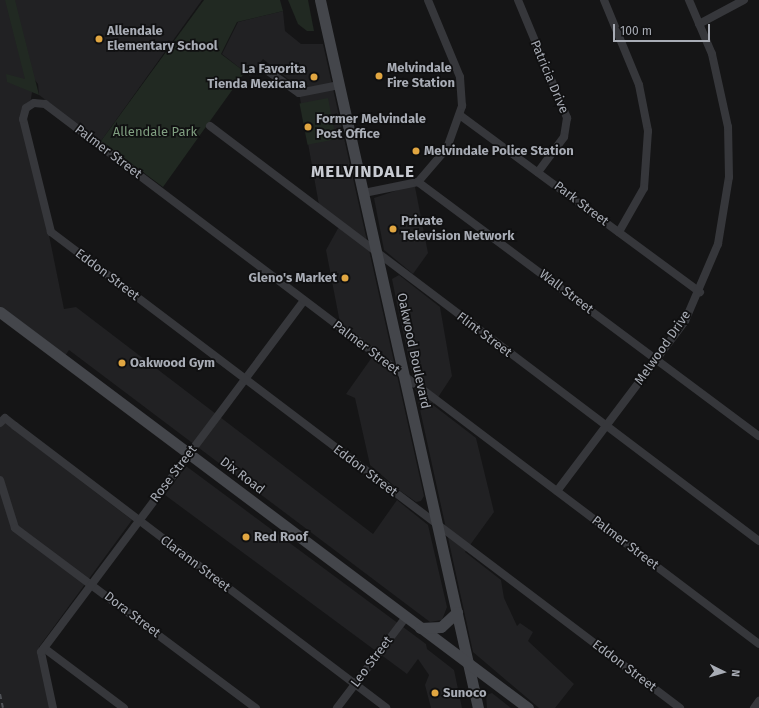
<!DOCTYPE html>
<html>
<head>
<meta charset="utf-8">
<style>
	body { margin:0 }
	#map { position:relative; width:759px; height:708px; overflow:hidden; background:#151516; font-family:"Fira Sans",sans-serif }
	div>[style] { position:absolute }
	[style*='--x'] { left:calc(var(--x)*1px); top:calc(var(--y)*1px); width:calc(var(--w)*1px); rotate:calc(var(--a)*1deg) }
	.built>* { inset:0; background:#212123 }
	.green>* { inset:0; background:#212922; transform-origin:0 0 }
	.street>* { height:8px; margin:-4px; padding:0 4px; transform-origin:4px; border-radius:4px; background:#36373b }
	.secondary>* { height:11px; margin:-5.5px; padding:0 5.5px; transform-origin:5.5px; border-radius:5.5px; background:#44464b }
	.rail>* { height:2px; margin-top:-1px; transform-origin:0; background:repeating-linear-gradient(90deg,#4f5156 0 5px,transparent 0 9px) }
	.dots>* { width:11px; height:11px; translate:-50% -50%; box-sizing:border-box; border:2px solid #101011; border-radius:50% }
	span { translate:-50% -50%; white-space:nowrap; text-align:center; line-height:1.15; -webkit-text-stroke:3.5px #101011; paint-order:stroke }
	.poi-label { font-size:13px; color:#a8acb5; font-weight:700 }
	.left { translate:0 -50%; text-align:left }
	.right { translate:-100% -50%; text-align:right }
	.street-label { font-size:13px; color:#a8acb5 }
	.park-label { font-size:13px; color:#809f81 }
	.district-label { font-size:17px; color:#c8cbd2; font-weight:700; letter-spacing:1px }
	.north { position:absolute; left:703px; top:652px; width:40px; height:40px; -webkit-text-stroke:3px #101011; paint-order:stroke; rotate:95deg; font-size:11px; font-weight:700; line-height:16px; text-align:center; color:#a8acb5 }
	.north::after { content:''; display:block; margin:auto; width:14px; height:18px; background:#a8acb5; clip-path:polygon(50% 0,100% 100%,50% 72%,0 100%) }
	.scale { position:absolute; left:613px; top:24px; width:97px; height:18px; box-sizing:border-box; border:2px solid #a8acb5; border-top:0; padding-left:5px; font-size:12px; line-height:14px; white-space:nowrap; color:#a8acb5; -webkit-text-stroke:3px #101011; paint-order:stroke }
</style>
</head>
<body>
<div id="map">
	<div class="built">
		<i style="clip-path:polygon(0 0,202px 0,101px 141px,39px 95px,38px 84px,34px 79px,30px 105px,24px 112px,64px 309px,76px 307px,373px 534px,397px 500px,428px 525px,447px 607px,442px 620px,430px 622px,69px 350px,63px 359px,0 312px)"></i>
		<i style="clip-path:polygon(283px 11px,285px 31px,301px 44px,323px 44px,424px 496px,421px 501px,416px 502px,399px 490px,370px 465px,355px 398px,346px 394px,375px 353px,340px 323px,326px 250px,341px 223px,319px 205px,298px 87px,263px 59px,250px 76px,222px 54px,238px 22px)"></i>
		<i style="clip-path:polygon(407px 187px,415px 187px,428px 253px,413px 274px,384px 250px,374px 198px)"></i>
		<i style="clip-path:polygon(399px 275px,440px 307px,452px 376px,433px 405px,476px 438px,494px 512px,465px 552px,501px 580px,504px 598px,517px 626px,520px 623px,533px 632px,528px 641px,574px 684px,555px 708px,539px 708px,473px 652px,398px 309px,392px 279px)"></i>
		<i style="clip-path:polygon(0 419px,132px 520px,39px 647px,53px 708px,0 708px)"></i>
		<i style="clip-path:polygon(186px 466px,426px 644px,427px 649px,454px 670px,462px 708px,431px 708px,425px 685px,429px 675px,418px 659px,407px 674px,165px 495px)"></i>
		<i style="clip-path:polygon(492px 693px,511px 708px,487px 708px,486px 695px)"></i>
	</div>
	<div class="green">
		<i style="clip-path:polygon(5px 0,15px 0,39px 95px,7px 82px,6px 74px,25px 79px)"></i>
		<i style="clip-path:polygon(204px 0,280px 0,283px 11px,237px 22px,221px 54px,245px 72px,163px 187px,101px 141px)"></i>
		<i style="clip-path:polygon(288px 0,308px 0,314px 31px,307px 31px,298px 24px)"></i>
		<i style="left:328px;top:98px;width:42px;height:29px;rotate:79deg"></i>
	</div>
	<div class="street">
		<i style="--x:518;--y:0;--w:128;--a:67.4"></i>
		<i style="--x:567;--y:118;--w:19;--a:99"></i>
		<i style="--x:564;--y:137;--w:44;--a:126.6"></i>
		<i style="--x:604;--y:0;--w:92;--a:67.6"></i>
		<i style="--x:639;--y:85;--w:47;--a:78.9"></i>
		<i style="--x:648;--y:131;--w:57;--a:94"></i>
		<i style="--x:644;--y:188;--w:51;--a:119.6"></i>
		<i style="--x:699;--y:24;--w:51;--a:-28.1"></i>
		<i style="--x:262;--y:67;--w:45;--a:35.1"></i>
		<i style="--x:299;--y:93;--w:41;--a:-11.3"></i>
		<i style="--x:461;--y:116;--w:297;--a:36.4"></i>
		<i style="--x:210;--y:126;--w:688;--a:37.09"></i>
		<i style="--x:418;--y:182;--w:45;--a:-49.5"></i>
		<i style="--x:447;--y:148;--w:45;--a:-70.3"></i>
		<i style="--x:462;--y:106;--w:29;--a:-94"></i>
		<i style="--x:460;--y:77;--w:83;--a:-112.6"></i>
		<i style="--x:364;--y:193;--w:55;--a:-11.5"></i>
		<i style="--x:418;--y:182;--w:425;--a:36.7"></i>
		<i style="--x:0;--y:423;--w:7;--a:-45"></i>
		<i style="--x:5;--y:418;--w:13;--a:39"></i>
		<i style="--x:15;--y:426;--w:466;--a:37.2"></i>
		<i style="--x:0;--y:480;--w:50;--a:72.6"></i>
		<i style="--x:15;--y:528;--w:301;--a:36.8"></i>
		<i style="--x:557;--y:491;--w:213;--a:-53"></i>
		<i style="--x:685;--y:321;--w:84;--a:-66.8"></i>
		<i style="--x:718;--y:244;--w:68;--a:-80.7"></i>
		<i style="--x:729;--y:177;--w:50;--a:-91.1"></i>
		<i style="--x:728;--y:127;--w:75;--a:-102.4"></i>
		<i style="--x:712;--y:54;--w:59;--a:-113.1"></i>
		<i style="--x:44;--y:648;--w:100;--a:36.9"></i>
		<i style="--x:53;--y:708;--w:57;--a:-102.1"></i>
		<i style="--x:41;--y:652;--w:439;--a:-53.2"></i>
		<i style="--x:337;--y:708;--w:114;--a:-52.8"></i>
		<i style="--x:680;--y:708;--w:789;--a:-142.88"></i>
		<i style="--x:51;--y:232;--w:116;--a:-103.9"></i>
		<i style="--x:23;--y:119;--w:11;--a:-75"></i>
		<i style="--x:26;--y:108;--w:9;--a:-32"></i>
		<i style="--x:34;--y:103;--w:11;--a:5"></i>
		<i style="--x:45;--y:104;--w:895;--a:37.1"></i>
		<i style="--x:754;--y:708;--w:9;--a:-54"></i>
	</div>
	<div class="secondary">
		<i style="--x:320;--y:0;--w:725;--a:77.42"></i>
		<i style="--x:0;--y:312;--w:660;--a:36.87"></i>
		<i style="--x:420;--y:628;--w:21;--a:-3"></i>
		<i style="--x:441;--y:627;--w:22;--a:-43"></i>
	</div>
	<div class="rail">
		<i style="--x:0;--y:694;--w:14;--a:78"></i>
	</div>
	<div class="dots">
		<i style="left:99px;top:39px;background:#e1a641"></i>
		<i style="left:379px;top:76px;background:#e1a641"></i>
		<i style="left:314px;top:77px;background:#e1a641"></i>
		<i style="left:308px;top:127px;background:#e1a641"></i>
		<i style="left:416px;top:151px;background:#e1a641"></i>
		<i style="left:393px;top:229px;background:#e1a641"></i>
		<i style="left:345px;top:278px;background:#e1a641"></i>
		<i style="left:122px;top:363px;background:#e1a641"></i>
		<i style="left:246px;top:537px;background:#e1a641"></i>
		<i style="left:435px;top:693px;background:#e1a641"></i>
	</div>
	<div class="poi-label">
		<span class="left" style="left:107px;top:39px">Allendale<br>Elementary School</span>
		<span class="left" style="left:387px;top:76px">Melvindale<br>Fire Station</span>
		<span class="right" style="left:306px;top:77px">La Favorita<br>Tienda Mexicana</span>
		<span class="left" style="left:316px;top:127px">Former Melvindale<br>Post Office</span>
		<span class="left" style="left:424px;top:151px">Melvindale Police Station</span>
		<span class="left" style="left:401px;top:229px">Private<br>Television Network</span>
		<span class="right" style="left:337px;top:278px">Gleno's Market</span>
		<span class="left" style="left:130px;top:363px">Oakwood Gym</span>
		<span class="left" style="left:254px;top:537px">Red Roof</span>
		<span class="left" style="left:443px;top:693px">Sunoco</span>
	</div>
	<div class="street-label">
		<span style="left:549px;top:77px;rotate:67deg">Patricia Drive</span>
		<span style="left:108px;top:152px;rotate:37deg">Palmer Street</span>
		<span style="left:581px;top:204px;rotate:37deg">Park Street</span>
		<span style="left:107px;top:275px;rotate:37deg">Eddon Street</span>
		<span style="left:566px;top:292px;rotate:37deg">Wall Street</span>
		<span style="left:484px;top:335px;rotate:37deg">Flint Street</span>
		<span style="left:366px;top:348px;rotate:37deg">Palmer Street</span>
		<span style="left:663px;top:348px;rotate:-55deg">Melwood Drive</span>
		<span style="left:413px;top:351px;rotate:78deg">Oakwood Boulevard</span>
		<span style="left:365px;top:471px;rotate:37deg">Eddon Street</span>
		<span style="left:174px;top:474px;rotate:-53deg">Rose Street</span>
		<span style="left:242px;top:476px;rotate:37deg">Dix Road</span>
		<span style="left:625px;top:543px;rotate:37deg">Palmer Street</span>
		<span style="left:195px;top:564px;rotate:37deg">Clarann Street</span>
		<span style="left:132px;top:615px;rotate:37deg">Dora Street</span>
		<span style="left:372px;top:662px;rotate:-53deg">Leo Street</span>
		<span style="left:624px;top:666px;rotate:37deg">Eddon Street</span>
	</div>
	<div class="park-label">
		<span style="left:155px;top:132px">Allendale Park</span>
	</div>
	<div class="district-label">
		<span style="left:363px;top:172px">MELVINDALE</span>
	</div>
	<div class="north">N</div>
	<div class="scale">100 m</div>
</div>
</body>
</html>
